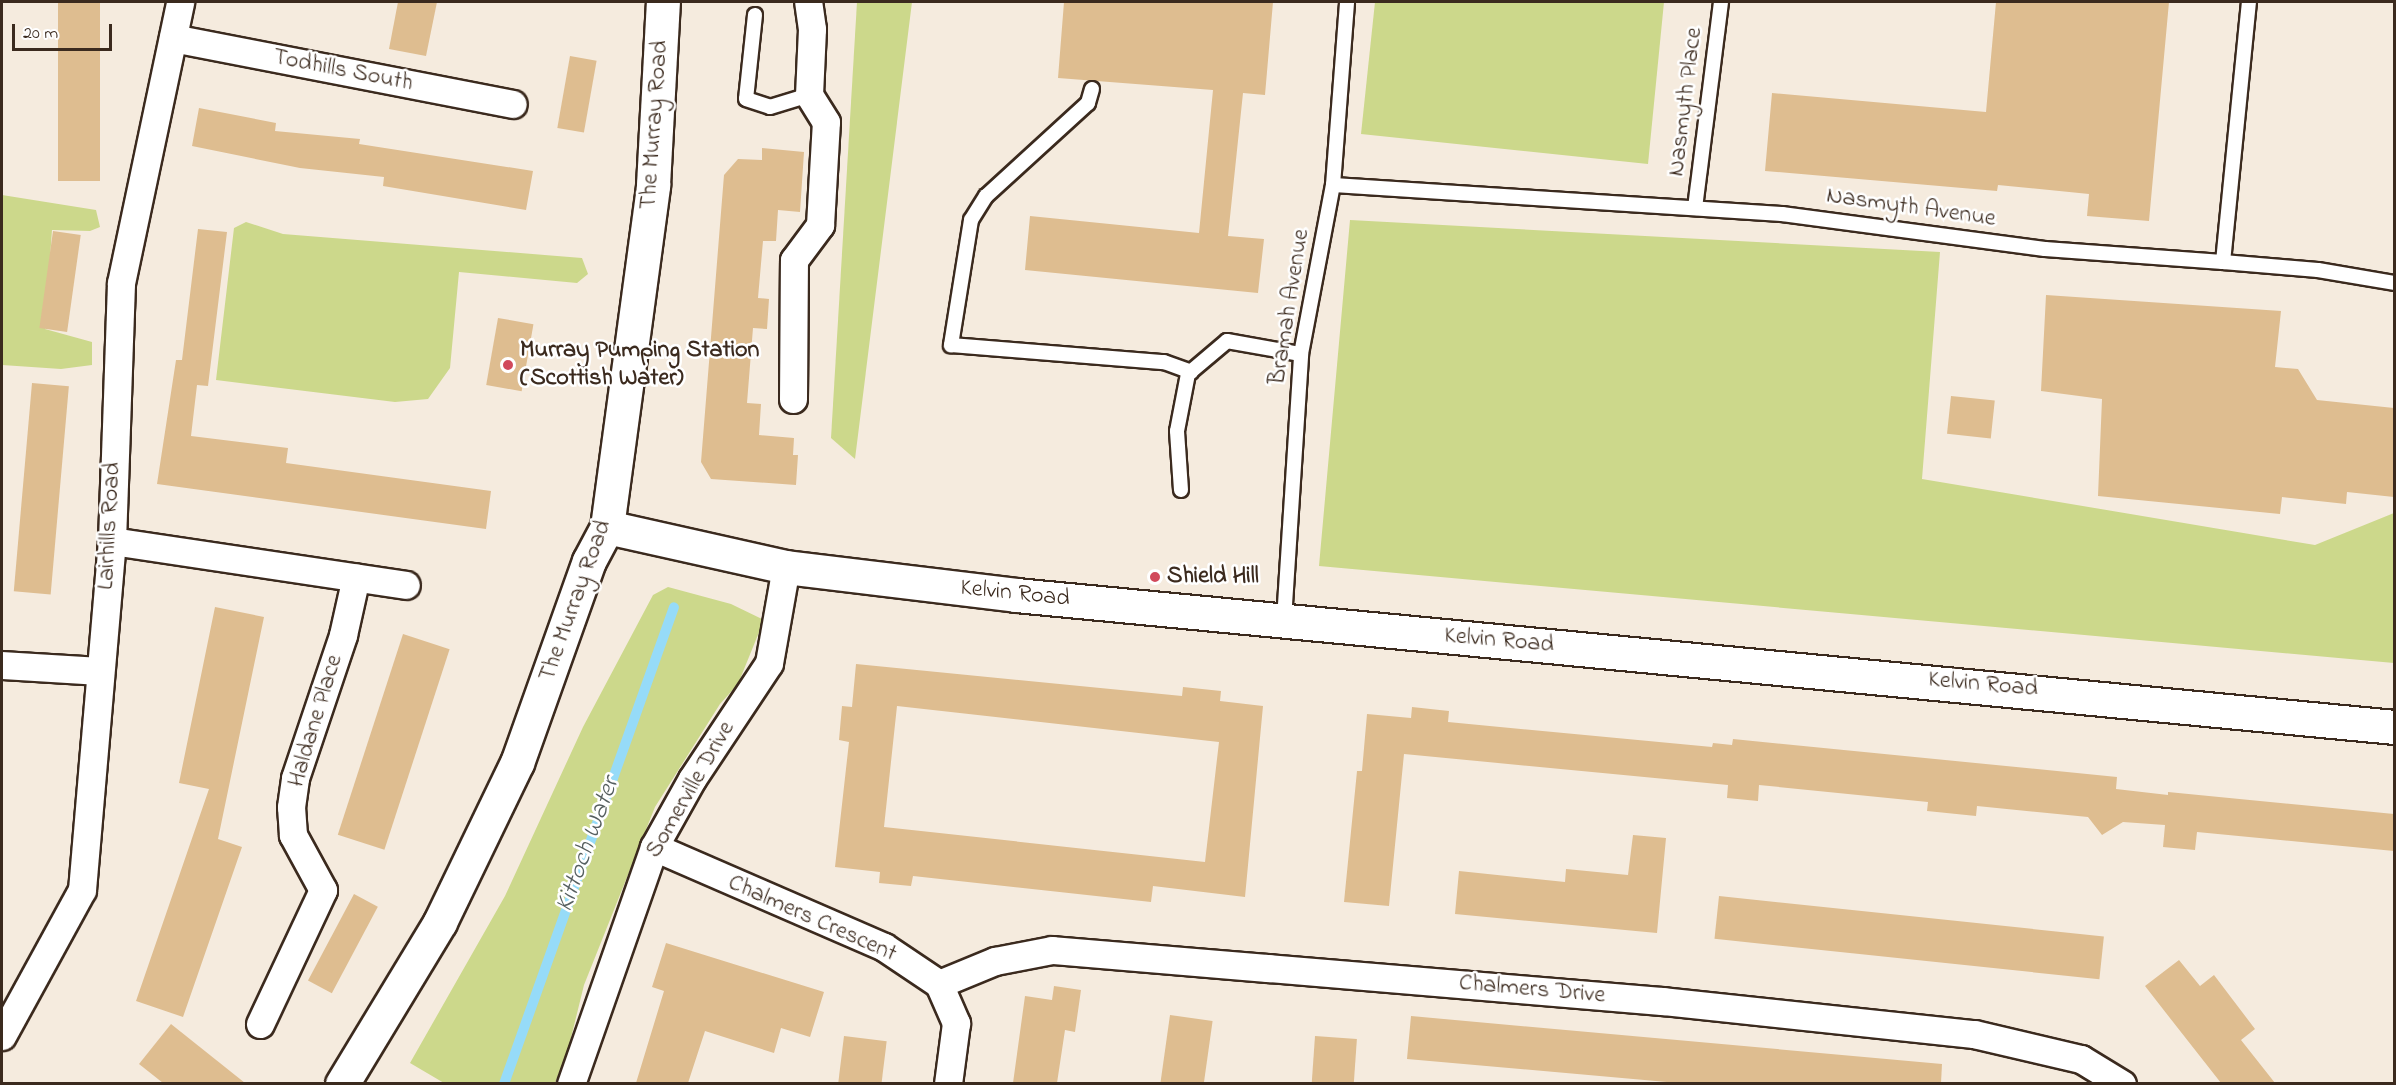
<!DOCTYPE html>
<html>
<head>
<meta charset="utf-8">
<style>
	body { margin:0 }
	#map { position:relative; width:2396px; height:1085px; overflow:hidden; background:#f5ebde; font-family:"Indie Flower",sans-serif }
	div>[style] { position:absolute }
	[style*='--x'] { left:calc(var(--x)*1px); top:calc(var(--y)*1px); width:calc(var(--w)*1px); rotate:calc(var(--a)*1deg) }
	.green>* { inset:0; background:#ccd88b }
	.stream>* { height:10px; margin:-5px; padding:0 5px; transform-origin:5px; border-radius:5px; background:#96dbf8 }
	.building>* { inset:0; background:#debd90; transform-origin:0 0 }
	.roads { filter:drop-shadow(2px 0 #3b2a1e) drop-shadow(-2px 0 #3b2a1e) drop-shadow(0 2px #3b2a1e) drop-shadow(0 -2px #3b2a1e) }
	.service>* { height:14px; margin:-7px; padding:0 7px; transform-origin:7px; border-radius:7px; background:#fff }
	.minor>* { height:27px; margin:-13.5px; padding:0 13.5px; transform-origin:13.5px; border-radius:13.5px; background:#fff }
	.tertiary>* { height:33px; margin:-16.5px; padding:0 16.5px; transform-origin:16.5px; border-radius:16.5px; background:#fff }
	.dots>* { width:16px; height:16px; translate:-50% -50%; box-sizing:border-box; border:3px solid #fff; border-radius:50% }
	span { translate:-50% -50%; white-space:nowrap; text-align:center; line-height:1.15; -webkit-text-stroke:5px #fff; paint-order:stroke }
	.street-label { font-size:24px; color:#3b2a1e }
	.poi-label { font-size:24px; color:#3b2a1e; font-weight:700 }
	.left { translate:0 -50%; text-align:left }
	.water-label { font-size:26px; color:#565f5f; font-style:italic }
	.frame { position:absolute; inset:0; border:3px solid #3b2a1e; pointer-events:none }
	.scale { position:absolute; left:12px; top:24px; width:100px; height:27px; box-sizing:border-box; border:3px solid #3b2a1e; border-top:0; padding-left:8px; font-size:18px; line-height:21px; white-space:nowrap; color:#3b2a1e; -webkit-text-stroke:4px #fff; paint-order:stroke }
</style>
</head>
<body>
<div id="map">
	<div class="green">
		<i style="clip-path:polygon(857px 2px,912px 2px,855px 459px,831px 438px)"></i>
		<i style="clip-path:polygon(1375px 2px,1664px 2px,1648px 164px,1361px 134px)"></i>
		<i style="clip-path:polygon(2px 195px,96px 210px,100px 227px,90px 231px,52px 230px,45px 329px,92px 342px,92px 365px,61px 369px,2px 365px)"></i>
		<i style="clip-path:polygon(1350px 220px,1940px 252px,1922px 479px,2315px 545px,2394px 513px,2394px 663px,1319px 566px)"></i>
		<i style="clip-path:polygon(246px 222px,283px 234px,582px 258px,588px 274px,577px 283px,459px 272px,450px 368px,428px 399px,395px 402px,216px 380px,234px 228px)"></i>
		<i style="clip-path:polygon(668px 587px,731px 604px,764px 620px,738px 684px,720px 704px,655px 807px,584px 985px,568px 1050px,555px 1083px,444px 1083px,410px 1063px,505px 896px,583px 727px,653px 595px)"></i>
	</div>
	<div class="stream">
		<i style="--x:504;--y:1084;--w:506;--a:-70.38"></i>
	</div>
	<div class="building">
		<i style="left:58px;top:2px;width:42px;height:179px"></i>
		<i style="clip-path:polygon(398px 2px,437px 2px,426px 56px,389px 49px)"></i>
		<i style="clip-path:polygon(1064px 2px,1273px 2px,1265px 95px,1243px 93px,1228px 236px,1264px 239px,1258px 293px,1025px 270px,1030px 216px,1199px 233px,1213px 90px,1058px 78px)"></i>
		<i style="clip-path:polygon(1996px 2px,2169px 2px,2149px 221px,2087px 216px,2089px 194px,1998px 185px,1997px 191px,1765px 171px,1772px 93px,1986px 112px)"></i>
		<i style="left:570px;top:56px;width:27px;height:73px;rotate:10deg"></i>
		<i style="clip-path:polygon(199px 108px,276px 123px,275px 131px,360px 139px,359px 144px,533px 171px,526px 210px,383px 186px,384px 177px,300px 168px,192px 146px)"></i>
		<i style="clip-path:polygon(762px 148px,804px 152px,800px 212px,778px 210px,776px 241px,763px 241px,758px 298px,769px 299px,767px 329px,753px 328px,747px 403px,761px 404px,759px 435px,794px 438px,793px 455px,798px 455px,796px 485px,711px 479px,701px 462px,724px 175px,738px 159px,762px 160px)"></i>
		<i style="clip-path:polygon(198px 229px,227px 232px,208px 386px,197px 385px,191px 436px,288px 448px,286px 463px,491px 491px,486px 529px,157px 484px,176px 360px,182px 360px)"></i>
		<i style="left:53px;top:231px;width:28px;height:98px;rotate:8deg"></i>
		<i style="clip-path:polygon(2046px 295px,2281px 311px,2275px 367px,2298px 369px,2317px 400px,2394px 408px,2394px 497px,2347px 492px,2346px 504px,2282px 497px,2280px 514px,2098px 496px,2102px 399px,2041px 391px)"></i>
		<i style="left:498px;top:318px;width:36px;height:68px;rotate:10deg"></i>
		<i style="left:32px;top:383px;width:37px;height:209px;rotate:5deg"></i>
		<i style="left:1951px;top:396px;width:44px;height:38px;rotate:6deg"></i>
		<i style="clip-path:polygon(215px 607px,264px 617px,218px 839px,242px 847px,183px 1017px,136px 1001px,209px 789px,179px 783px)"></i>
		<i style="left:403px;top:634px;width:49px;height:211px;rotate:18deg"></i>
		<i style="clip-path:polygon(evenodd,856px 664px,1182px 696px,1183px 687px,1221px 691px,1220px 701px,1263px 706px,1245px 897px,1153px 886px,1151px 902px,913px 876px,911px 886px,879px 883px,880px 872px,835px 867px,849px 742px,839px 740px,842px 706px,852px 707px,856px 664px,897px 706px,1219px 742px,1205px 862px,884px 827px,897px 706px)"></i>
		<i style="clip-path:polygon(1412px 707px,1449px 711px,1448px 722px,1712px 747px,1713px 743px,1732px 745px,1733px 739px,2117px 777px,2116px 789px,2168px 795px,2168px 792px,2394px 814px,2394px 851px,2197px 832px,2195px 850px,2163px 847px,2165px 825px,2123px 822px,2102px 835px,2088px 817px,1977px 806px,1976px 816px,1927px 811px,1928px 802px,1759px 785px,1758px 801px,1727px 798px,1728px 785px,1404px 754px,1389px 906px,1344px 902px,1357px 771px,1362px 771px,1367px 714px,1411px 718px)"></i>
		<i style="clip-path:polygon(1633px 835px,1666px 838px,1657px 933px,1455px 914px,1459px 871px,1565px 882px,1566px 869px,1628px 875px)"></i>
		<i style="left:354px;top:894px;width:27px;height:98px;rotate:28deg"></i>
		<i style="left:1719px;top:896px;width:387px;height:43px;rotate:6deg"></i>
		<i style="clip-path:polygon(666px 943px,824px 992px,810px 1037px,781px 1028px,774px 1053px,705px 1031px,688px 1083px,636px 1083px,664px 991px,652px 987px)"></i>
		<i style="clip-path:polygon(2179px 960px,2200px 986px,2214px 975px,2255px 1029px,2241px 1040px,2275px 1083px,2221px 1083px,2166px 1013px,2145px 986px)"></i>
		<i style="clip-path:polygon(1054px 986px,1081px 990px,1075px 1032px,1065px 1030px,1057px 1083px,1013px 1083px,1025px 996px,1052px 1000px)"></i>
		<i style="left:1170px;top:1015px;width:43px;height:69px;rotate:8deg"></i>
		<i style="clip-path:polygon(1411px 1016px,1942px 1064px,1941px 1083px,1678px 1083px,1407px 1059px)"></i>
		<i style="clip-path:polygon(171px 1024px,245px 1083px,163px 1083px,139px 1064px)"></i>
		<i style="left:844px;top:1036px;width:43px;height:47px;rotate:7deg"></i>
		<i style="left:1315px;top:1036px;width:42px;height:47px;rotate:4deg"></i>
	</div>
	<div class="roads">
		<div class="service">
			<i style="--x:755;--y:15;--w:84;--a:96.1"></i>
			<i style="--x:746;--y:99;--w:25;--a:18"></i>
			<i style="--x:770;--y:107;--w:41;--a:-17.1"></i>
			<i style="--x:1092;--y:89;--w:15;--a:106"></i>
			<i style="--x:1088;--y:103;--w:138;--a:137.6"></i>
			<i style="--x:986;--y:196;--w:28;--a:122"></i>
			<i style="--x:971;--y:220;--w:127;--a:99.1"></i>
			<i style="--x:951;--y:345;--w:214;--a:4.6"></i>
			<i style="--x:1164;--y:362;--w:29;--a:20"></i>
			<i style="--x:1333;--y:185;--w:450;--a:3.7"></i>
			<i style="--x:1782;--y:214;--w:265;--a:7.6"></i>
			<i style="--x:2045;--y:249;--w:178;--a:4.2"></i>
			<i style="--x:2223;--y:262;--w:261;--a:-84.3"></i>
			<i style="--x:1695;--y:208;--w:208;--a:-82.8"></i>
			<i style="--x:2223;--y:262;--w:95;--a:4.8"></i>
			<i style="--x:2318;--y:270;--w:77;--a:9.7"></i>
			<i style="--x:1181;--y:490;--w:59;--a:-93.9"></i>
			<i style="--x:1177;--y:431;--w:58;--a:-79.1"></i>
			<i style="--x:1188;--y:374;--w:51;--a:-40.2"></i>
			<i style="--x:1227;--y:341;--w:75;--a:10"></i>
			<i style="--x:1284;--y:620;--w:267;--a:-86.3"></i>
			<i style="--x:1301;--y:354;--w:172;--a:-79.3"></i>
			<i style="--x:1333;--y:185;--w:184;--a:-85.6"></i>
		</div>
		<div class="minor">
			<i style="--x:173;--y:38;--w:346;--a:11"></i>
			<i style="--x:793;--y:399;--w:139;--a:-89.6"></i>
			<i style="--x:794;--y:260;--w:44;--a:-53.4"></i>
			<i style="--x:820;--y:225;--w:103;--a:-86.7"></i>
			<i style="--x:826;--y:122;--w:32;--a:-122"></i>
			<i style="--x:809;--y:95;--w:66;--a:-87.4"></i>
			<i style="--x:812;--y:29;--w:27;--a:-98"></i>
			<i style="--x:112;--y:541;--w:297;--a:8.5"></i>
			<i style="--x:2;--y:665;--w:97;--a:3.5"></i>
			<i style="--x:654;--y:847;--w:251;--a:23.5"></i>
			<i style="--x:884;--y:947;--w:66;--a:33.9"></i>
			<i style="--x:939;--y:984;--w:43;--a:66.4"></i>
			<i style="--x:956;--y:1023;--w:62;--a:97.5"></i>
			<i style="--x:939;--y:984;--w:61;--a:-22.3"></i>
			<i style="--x:995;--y:961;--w:58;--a:-10.9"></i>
			<i style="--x:1052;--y:950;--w:217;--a:4.8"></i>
			<i style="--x:1268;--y:968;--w:396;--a:4.8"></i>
			<i style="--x:1663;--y:1001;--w:313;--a:6.1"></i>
			<i style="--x:1974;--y:1034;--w:110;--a:13.2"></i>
			<i style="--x:2081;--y:1059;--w:48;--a:31.4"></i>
			<i style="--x:260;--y:1024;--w:148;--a:-64.8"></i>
			<i style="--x:323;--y:890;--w:63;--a:-118.6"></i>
			<i style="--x:293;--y:835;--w:28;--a:-94"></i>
			<i style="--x:291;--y:807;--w:29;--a:-82"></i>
			<i style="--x:295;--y:778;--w:151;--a:-71.4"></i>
			<i style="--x:343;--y:635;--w:59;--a:-77.4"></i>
			<i style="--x:2;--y:1036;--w:166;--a:-61.3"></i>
			<i style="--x:82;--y:890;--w:350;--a:-85.1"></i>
			<i style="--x:112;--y:541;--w:258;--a:-88"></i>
			<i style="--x:121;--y:283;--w:287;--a:-78.1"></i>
			<i style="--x:571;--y:1084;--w:251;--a:-70.7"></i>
			<i style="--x:654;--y:847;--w:78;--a:-60.8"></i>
			<i style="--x:692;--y:779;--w:139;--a:-56.4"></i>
			<i style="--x:769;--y:663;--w:97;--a:-80"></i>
		</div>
		<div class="tertiary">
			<i style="--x:607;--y:527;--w:183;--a:12.6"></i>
			<i style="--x:786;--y:567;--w:232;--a:6.9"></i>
			<i style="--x:1016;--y:595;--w:1384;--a:5.47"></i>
			<i style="--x:342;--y:1084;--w:189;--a:-58.8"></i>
			<i style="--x:440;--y:922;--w:177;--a:-64.2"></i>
			<i style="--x:517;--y:763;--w:214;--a:-70.4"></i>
			<i style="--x:589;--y:561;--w:38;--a:-62"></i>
			<i style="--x:607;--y:527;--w:345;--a:-82.3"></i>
			<i style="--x:653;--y:185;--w:183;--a:-86.9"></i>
		</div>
	</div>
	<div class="dots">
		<i style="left:508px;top:365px;background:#d1495b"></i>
		<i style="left:1155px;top:577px;background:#d1495b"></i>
	</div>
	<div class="street-label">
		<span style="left:343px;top:71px;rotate:11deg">Todhills South</span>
		<span style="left:1686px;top:102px;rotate:-83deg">Nasmyth Place</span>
		<span style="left:655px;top:125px;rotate:-86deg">The Murray Road</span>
		<span style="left:1911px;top:208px;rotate:8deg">Nasmyth Avenue</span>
		<span style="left:1290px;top:307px;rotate:-81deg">Bramah Avenue</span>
		<span style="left:110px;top:526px;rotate:-87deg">Lairhills Road</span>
		<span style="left:1015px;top:594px;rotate:6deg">Kelvin Road</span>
		<span style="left:576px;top:601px;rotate:-70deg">The Murray Road</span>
		<span style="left:1499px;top:641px;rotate:5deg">Kelvin Road</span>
		<span style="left:1983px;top:685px;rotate:5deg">Kelvin Road</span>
		<span style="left:316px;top:721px;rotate:-73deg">Haldane Place</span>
		<span style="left:691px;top:790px;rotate:-60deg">Somerville Drive</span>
		<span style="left:812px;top:919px;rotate:24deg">Chalmers Crescent</span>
		<span style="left:1532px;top:990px;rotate:5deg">Chalmers Drive</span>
	</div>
	<div class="poi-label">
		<span class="left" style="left:520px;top:365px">Murray Pumping Station<br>(Scottish Water)</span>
		<span class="left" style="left:1167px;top:577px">Shield Hill</span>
	</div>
	<div class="water-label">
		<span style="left:589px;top:845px;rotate:-70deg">Kittoch Water</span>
	</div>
	<div class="frame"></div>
	<div class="scale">20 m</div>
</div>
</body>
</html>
